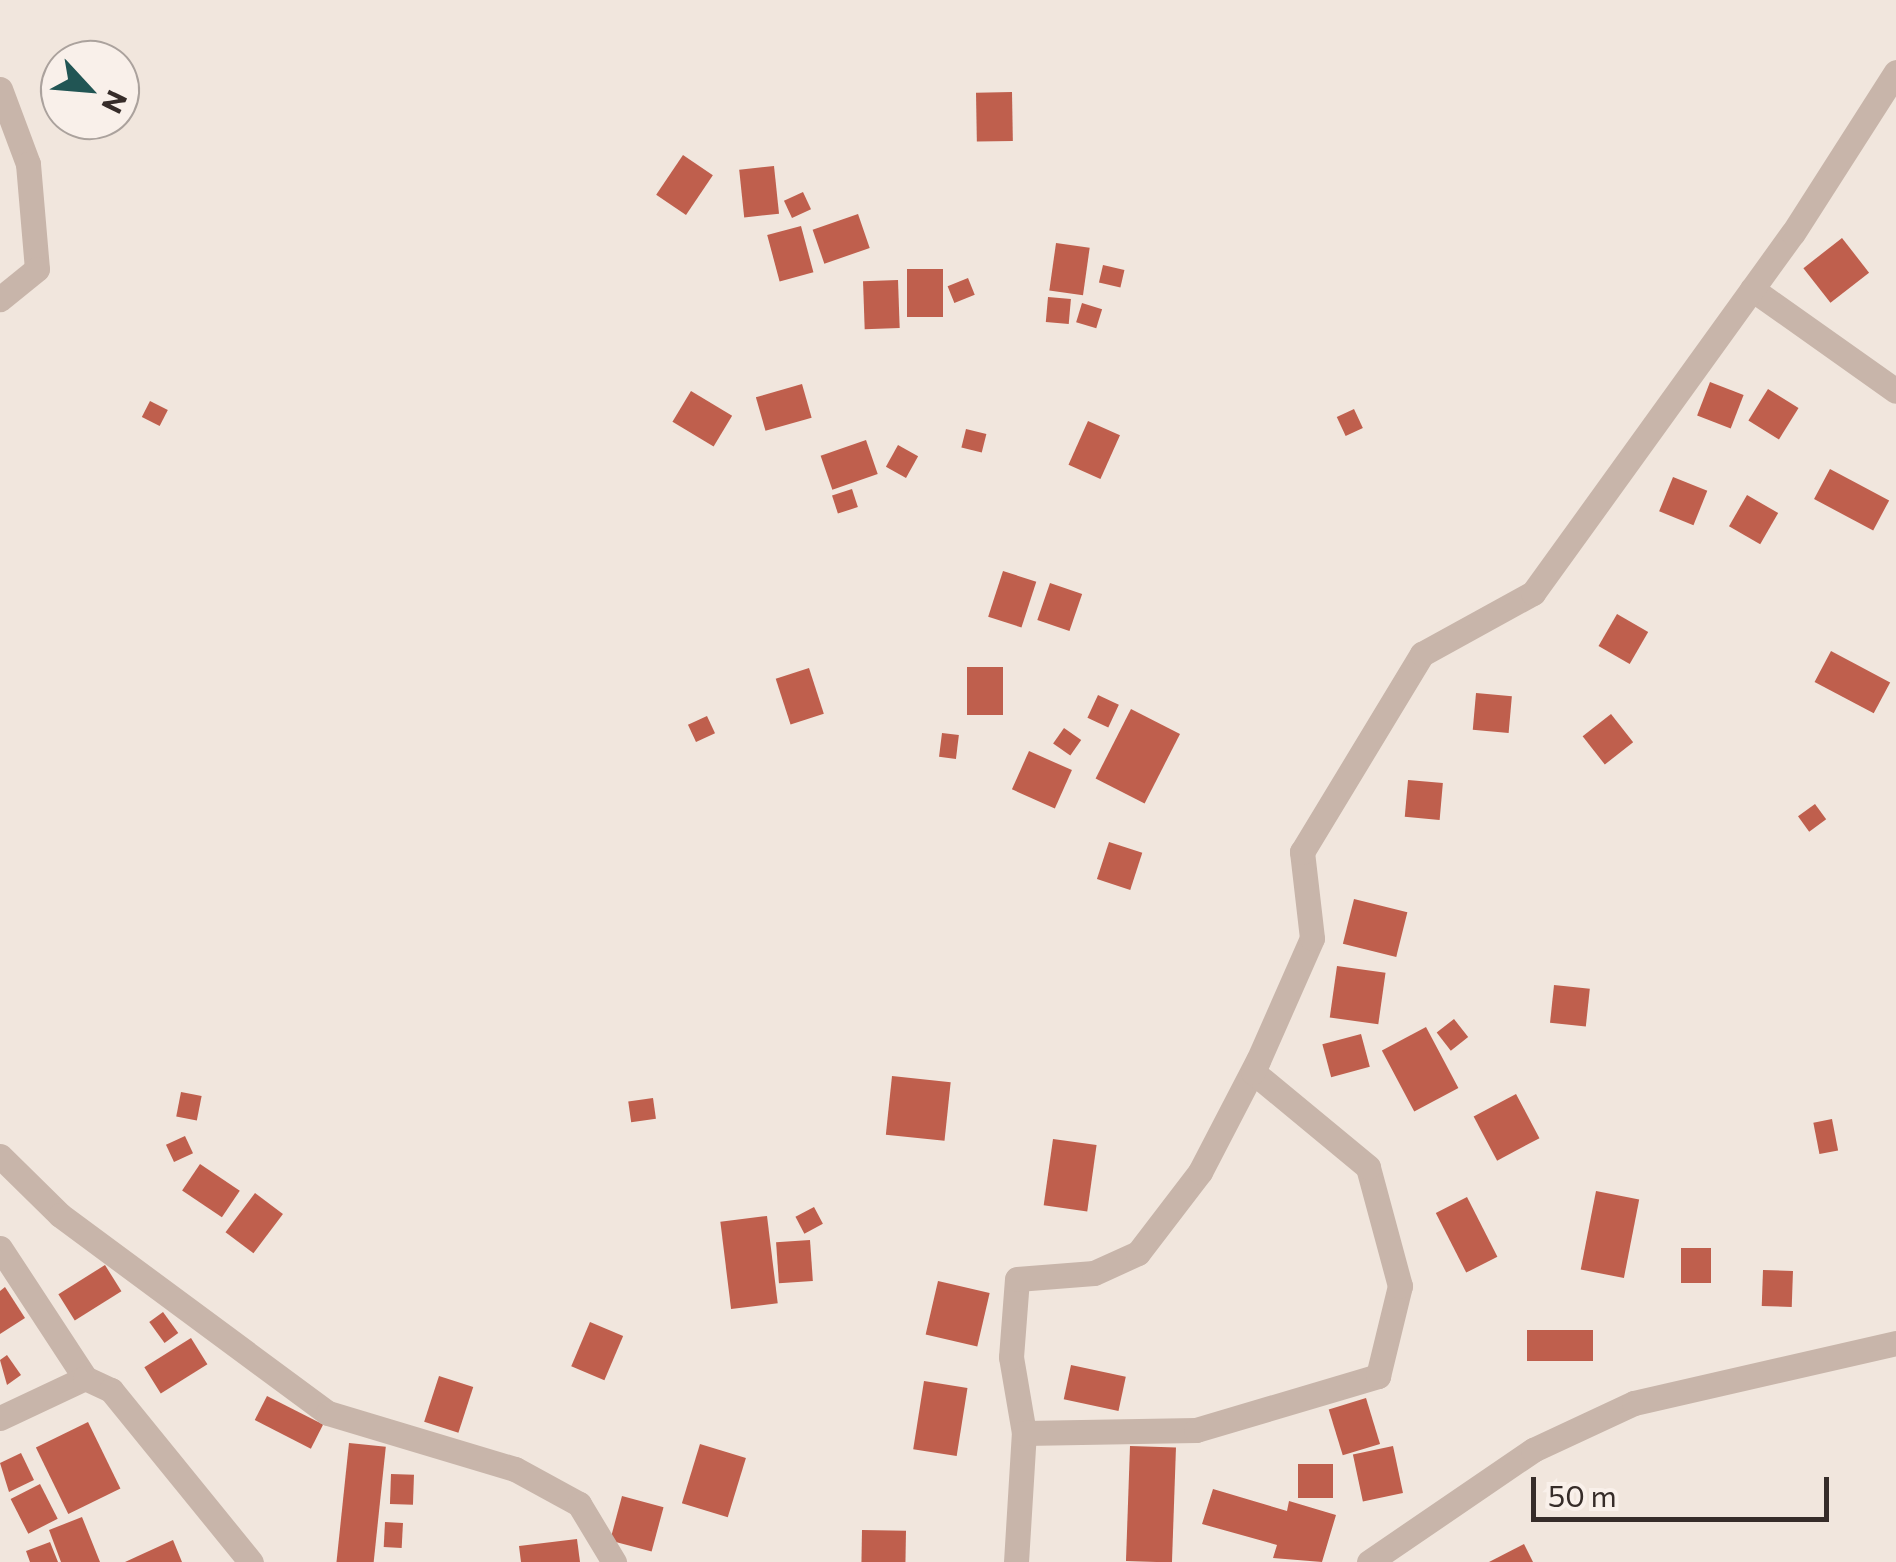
<!DOCTYPE html>
<style>
body{margin:0}
#map{position:relative;width:1896px;height:1562px;overflow:hidden;background:#f1e6dd;font-family:Commissioner,sans-serif}
div>[style]{position:absolute}
.building>*{inset:0;background:#bf5f4d;transform-origin:0 0}
.street>*{height:25px;margin:-12.5px;padding:0 12.5px;transform-origin:12.5px;border-radius:12.5px;background:#c8b5aa}
span{translate:-50% -50%;white-space:nowrap;text-align:center;line-height:1.15;-webkit-text-stroke:8px #f9f0ea;paint-order:stroke}
.north{position:absolute;left:40px;top:40px;width:100px;height:100px;box-sizing:border-box;background:#f9f0ea;border:2px solid #aba29d;border-radius:50%;rotate:116deg;font-size:28px;font-weight:700;line-height:40px;text-align:center;color:#362c29}
.north::after{content:'';display:block;margin:auto;width:35px;height:45px;background:#215554;clip-path:polygon(50% 0,100% 100%,50% 72%,0 100%)}
.scale{position:absolute;left:1531px;top:1477px;width:298px;height:45px;box-sizing:border-box;border:5px solid #362c29;border-top:0;padding-left:12px;font-size:30px;line-height:35px;white-space:nowrap;color:#362c29;-webkit-text-stroke:8px #f9f0ea;paint-order:stroke}
</style>
<div id="map">
<div class="building">
<i style="left:1012px;top:92px;width:49px;height:36px;rotate:89deg"></i>
<i style="left:683px;top:155px;width:36px;height:48px;rotate:34deg"></i>
<i style="left:774px;top:166px;width:48px;height:35px;rotate:84deg"></i>
<i style="left:803px;top:192px;width:19px;height:21px;rotate:65deg"></i>
<i style="left:858px;top:214px;width:36px;height:48px;rotate:71deg"></i>
<i style="left:801px;top:226px;width:48px;height:35px;rotate:75deg"></i>
<i style="left:1842px;top:238px;width:44px;height:49px;rotate:52deg"></i>
<i style="left:1056px;top:243px;width:34px;height:48px;rotate:8deg"></i>
<i style="left:1103px;top:265px;width:22px;height:18px;rotate:13deg"></i>
<i style="left:907px;top:269px;width:36px;height:48px"></i>
<i style="left:968px;top:278px;width:18px;height:22px;rotate:68deg"></i>
<i style="left:898px;top:280px;width:48px;height:35px;rotate:88deg"></i>
<i style="left:1048px;top:297px;width:23px;height:25px;rotate:5deg"></i>
<i style="left:1082px;top:303px;width:21px;height:20px;rotate:17deg"></i>
<i style="left:1710px;top:382px;width:36px;height:36px;rotate:21deg"></i>
<i style="left:802px;top:384px;width:35px;height:48px;rotate:74deg"></i>
<i style="left:1768px;top:389px;width:36px;height:37px;rotate:32deg"></i>
<i style="left:691px;top:391px;width:48px;height:36px;rotate:31deg"></i>
<i style="left:150px;top:401px;width:20px;height:18px;rotate:27deg"></i>
<i style="left:1354px;top:409px;width:21px;height:19px;rotate:65deg"></i>
<i style="left:1088px;top:421px;width:35px;height:48px;rotate:24deg"></i>
<i style="left:966px;top:429px;width:21px;height:19px;rotate:14deg"></i>
<i style="left:866px;top:440px;width:36px;height:48px;rotate:71deg"></i>
<i style="left:898px;top:445px;width:23px;height:25px;rotate:29deg"></i>
<i style="left:1830px;top:469px;width:67px;height:34px;rotate:28deg"></i>
<i style="left:1673px;top:477px;width:37px;height:37px;rotate:22deg"></i>
<i style="left:852px;top:489px;width:19px;height:21px;rotate:72deg"></i>
<i style="left:1747px;top:495px;width:36px;height:36px;rotate:30deg"></i>
<i style="left:1003px;top:571px;width:35px;height:48px;rotate:18deg"></i>
<i style="left:1050px;top:583px;width:34px;height:39px;rotate:19deg"></i>
<i style="left:1617px;top:614px;width:36px;height:37px;rotate:30deg"></i>
<i style="left:1831px;top:651px;width:67px;height:35px;rotate:28deg"></i>
<i style="left:1003px;top:667px;width:48px;height:36px;rotate:90deg"></i>
<i style="left:809px;top:668px;width:48px;height:35px;rotate:72deg"></i>
<i style="left:1476px;top:693px;width:36px;height:37px;rotate:5deg"></i>
<i style="left:1098px;top:695px;width:23px;height:25px;rotate:25deg"></i>
<i style="left:1131px;top:709px;width:55px;height:78px;rotate:27deg"></i>
<i style="left:1611px;top:714px;width:36px;height:36px;rotate:52deg"></i>
<i style="left:707px;top:716px;width:19px;height:21px;rotate:65deg"></i>
<i style="left:1064px;top:728px;width:21px;height:19px;rotate:35deg"></i>
<i style="left:942px;top:733px;width:17px;height:24px;rotate:7deg"></i>
<i style="left:1029px;top:751px;width:47px;height:42px;rotate:24deg"></i>
<i style="left:1408px;top:780px;width:35px;height:37px;rotate:5deg"></i>
<i style="left:1815px;top:804px;width:19px;height:21px;rotate:54deg"></i>
<i style="left:1109px;top:842px;width:35px;height:39px;rotate:18deg"></i>
<i style="left:1354px;top:899px;width:55px;height:46px;rotate:14deg"></i>
<i style="left:1337px;top:966px;width:49px;height:52px;rotate:8deg"></i>
<i style="left:1554px;top:985px;width:36px;height:38px;rotate:6deg"></i>
<i style="left:1454px;top:1019px;width:23px;height:22px;rotate:52deg"></i>
<i style="left:1426px;top:1027px;width:69px;height:50px;rotate:62deg"></i>
<i style="left:1361px;top:1034px;width:34px;height:40px;rotate:75deg"></i>
<i style="left:892px;top:1076px;width:59px;height:59px;rotate:6deg"></i>
<i style="left:181px;top:1092px;width:21px;height:25px;rotate:11deg"></i>
<i style="left:1516px;top:1094px;width:50px;height:48px;rotate:62deg"></i>
<i style="left:653px;top:1098px;width:21px;height:25px;rotate:82deg"></i>
<i style="left:1832px;top:1119px;width:32px;height:19px;rotate:79deg"></i>
<i style="left:185px;top:1136px;width:19px;height:21px;rotate:65deg"></i>
<i style="left:1053px;top:1139px;width:44px;height:67px;rotate:8deg"></i>
<i style="left:200px;top:1164px;width:48px;height:32px;rotate:34deg"></i>
<i style="left:1596px;top:1191px;width:44px;height:80px;rotate:11deg"></i>
<i style="left:255px;top:1193px;width:35px;height:49px;rotate:37deg"></i>
<i style="left:1467px;top:1197px;width:67px;height:35px;rotate:63deg"></i>
<i style="left:814px;top:1207px;width:19px;height:21px;rotate:62deg"></i>
<i style="left:767px;top:1216px;width:88px;height:47px;rotate:83deg"></i>
<i style="left:810px;top:1240px;width:41px;height:34px;rotate:86deg"></i>
<i style="left:1681px;top:1248px;width:30px;height:35px"></i>
<i style="left:105px;top:1265px;width:31px;height:55px;rotate:58deg"></i>
<i style="left:1763px;top:1270px;width:30px;height:36px;rotate:2deg"></i>
<i style="left:938px;top:1281px;width:53px;height:55px;rotate:13deg"></i>
<i style="clip-path:polygon(5px 1287px,25px 1318px,0 1334px,0 1291px)"></i>
<i style="left:163px;top:1312px;width:26px;height:17px;rotate:54deg"></i>
<i style="left:590px;top:1322px;width:36px;height:48px;rotate:23deg"></i>
<i style="left:1593px;top:1330px;width:31px;height:66px;rotate:90deg"></i>
<i style="left:191px;top:1338px;width:31px;height:55px;rotate:58deg"></i>
<i style="clip-path:polygon(7px 1355px,21px 1375px,7px 1385px,0 1360px)"></i>
<i style="left:1071px;top:1365px;width:56px;height:35px;rotate:12deg"></i>
<i style="left:439px;top:1376px;width:36px;height:48px;rotate:18deg"></i>
<i style="left:924px;top:1381px;width:44px;height:69px;rotate:9deg"></i>
<i style="left:267px;top:1396px;width:63px;height:27px;rotate:27deg"></i>
<i style="left:1366px;top:1398px;width:48px;height:39px;rotate:73deg"></i>
<i style="left:88px;top:1422px;width:74px;height:58px;rotate:64deg"></i>
<i style="left:349px;top:1443px;width:37px;height:120px;rotate:6deg"></i>
<i style="left:700px;top:1444px;width:48px;height:62px;rotate:17deg"></i>
<i style="left:1130px;top:1446px;width:46px;height:115px;rotate:2deg"></i>
<i style="left:1393px;top:1446px;width:48px;height:41px;rotate:78deg"></i>
<i style="clip-path:polygon(21px 1453px,34px 1480px,9px 1492px,0 1463px)"></i>
<i style="left:1298px;top:1464px;width:35px;height:34px"></i>
<i style="left:391px;top:1474px;width:23px;height:30px;rotate:2deg"></i>
<i style="left:40px;top:1484px;width:39px;height:33px;rotate:63deg"></i>
<i style="clip-path:polygon(1213px 1489px,1287px 1511px,1289px 1501px,1336px 1515px,1322px 1562px,1273px 1558px,1277px 1545px,1202px 1524px)"></i>
<i style="left:622px;top:1496px;width:43px;height:46px;rotate:15deg"></i>
<i style="clip-path:polygon(82px 1517px,100px 1562px,61px 1562px,49px 1530px)"></i>
<i style="left:385px;top:1522px;width:18px;height:25px;rotate:3deg"></i>
<i style="left:862px;top:1530px;width:44px;height:32px;rotate:1deg"></i>
<i style="clip-path:polygon(577px 1539px,580px 1562px,521px 1562px,519px 1546px)"></i>
<i style="clip-path:polygon(173px 1540px,182px 1562px,125px 1562px)"></i>
<i style="clip-path:polygon(50px 1542px,58px 1562px,30px 1562px,26px 1551px)"></i>
<i style="clip-path:polygon(1524px 1544px,1533px 1562px,1489px 1562px)"></i>
</div>
<div class="street">
<i style="left:0;top:89px;width:80px;rotate:69.5deg"></i>
<i style="left:28px;top:164px;width:105px;rotate:85.1deg"></i>
<i style="left:37px;top:269px;width:48px;rotate:141deg"></i>
<i style="left:1752px;top:289px;width:176px;rotate:35.3deg"></i>
<i style="left:0;top:1156px;width:84px;rotate:44.5deg"></i>
<i style="left:60px;top:1215px;width:333px;rotate:36.5deg"></i>
<i style="left:328px;top:1413px;width:195px;rotate:16.7deg"></i>
<i style="left:515px;top:1469px;width:73px;rotate:28.7deg"></i>
<i style="left:579px;top:1504px;width:68px;rotate:58.9deg"></i>
<i style="left:0;top:1248px;width:155px;rotate:56.8deg"></i>
<i style="left:0;top:1418px;width:94px;rotate:-25.2deg"></i>
<i style="left:85px;top:1378px;width:29px;rotate:25deg"></i>
<i style="left:111px;top:1390px;width:222px;rotate:50.9deg"></i>
<i style="left:1024px;top:1433px;width:77px;rotate:-99.7deg"></i>
<i style="left:1011px;top:1357px;width:78px;rotate:-85.6deg"></i>
<i style="left:1017px;top:1279px;width:77px;rotate:-4.5deg"></i>
<i style="left:1094px;top:1273px;width:48px;rotate:-24.4deg"></i>
<i style="left:1138px;top:1253px;width:102px;rotate:-52.6deg"></i>
<i style="left:1200px;top:1172px;width:126px;rotate:-62.6deg"></i>
<i style="left:1016px;top:1562px;width:129px;rotate:-86.5deg"></i>
<i style="left:1024px;top:1433px;width:172px;rotate:-1deg"></i>
<i style="left:1196px;top:1430px;width:190px;rotate:-16.5deg"></i>
<i style="left:1378px;top:1376px;width:93px;rotate:-76.3deg"></i>
<i style="left:1400px;top:1286px;width:123px;rotate:-105.1deg"></i>
<i style="left:1368px;top:1167px;width:149px;rotate:-140.4deg"></i>
<i style="left:1253px;top:1072px;width:146px;rotate:-66.2deg"></i>
<i style="left:1312px;top:938px;width:87px;rotate:-96.6deg"></i>
<i style="left:1302px;top:852px;width:232px;rotate:-58.8deg"></i>
<i style="left:1422px;top:654px;width:127px;rotate:-28.8deg"></i>
<i style="left:1533px;top:593px;width:444px;rotate:-54.2deg"></i>
<i style="left:1793px;top:233px;width:191px;rotate:-57.4deg"></i>
<i style="left:1369px;top:1562px;width:199px;rotate:-34.3deg"></i>
<i style="left:1533px;top:1450px;width:111px;rotate:-25deg"></i>
<i style="left:1634px;top:1403px;width:269px;rotate:-12.9deg"></i>
</div>
<div class="north">N</div>
<div class="scale">50 m</div>
</div>
